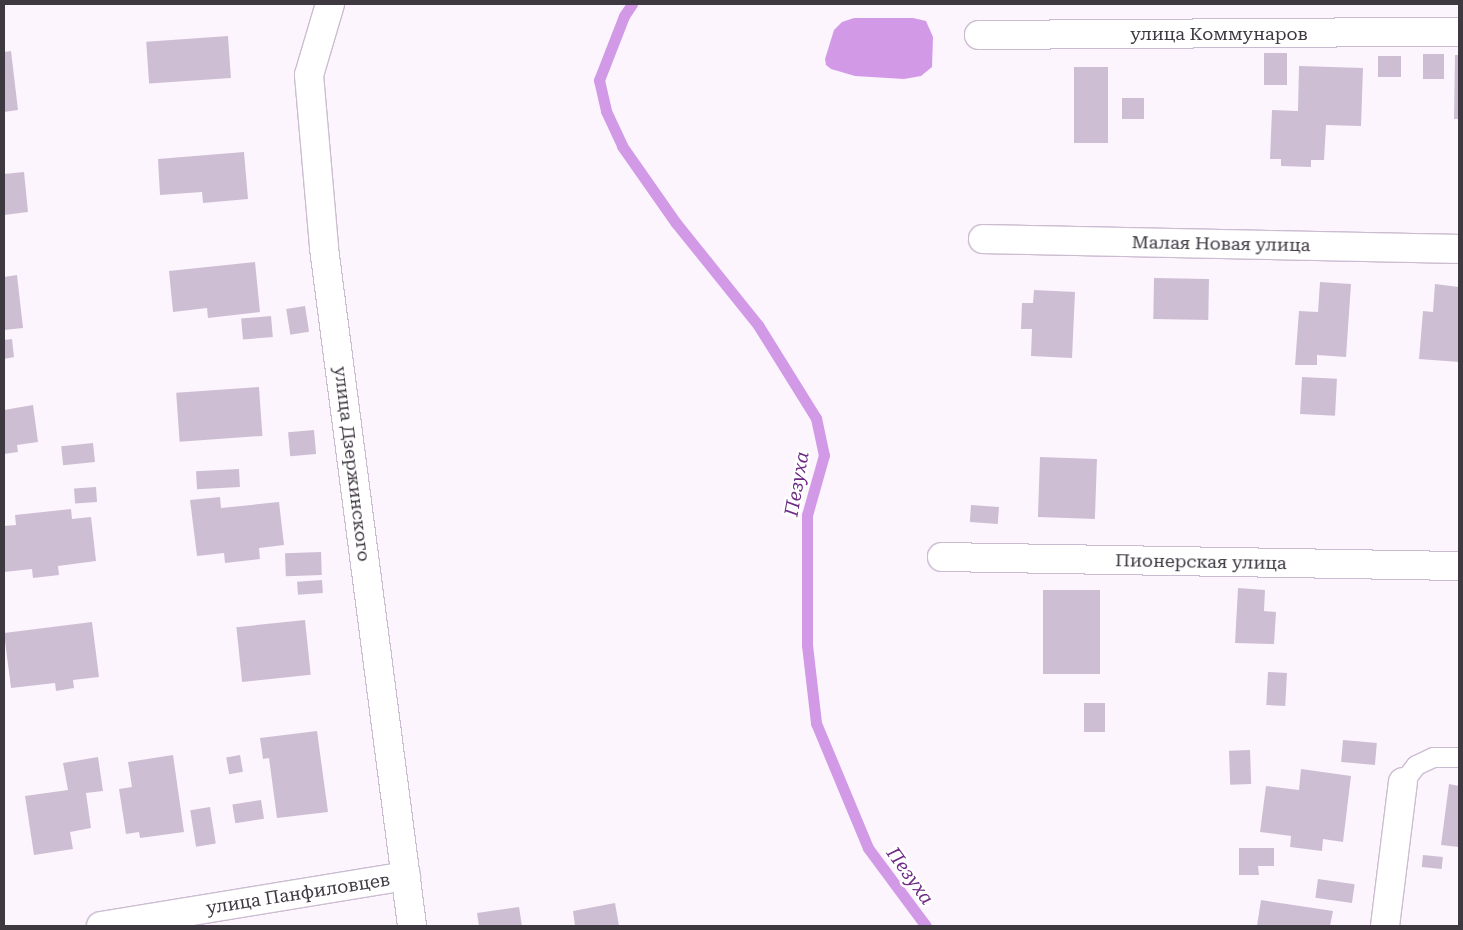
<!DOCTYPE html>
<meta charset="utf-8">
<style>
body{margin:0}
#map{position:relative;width:1463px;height:930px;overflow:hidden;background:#fcf5fe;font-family:"Roboto Serif",serif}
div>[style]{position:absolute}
.water>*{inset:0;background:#d29ae6}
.stream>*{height:11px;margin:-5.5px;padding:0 5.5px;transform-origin:5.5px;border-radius:5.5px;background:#d29ae6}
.building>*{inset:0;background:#cebed4;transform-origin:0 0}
.roads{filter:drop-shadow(1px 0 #ccbcd1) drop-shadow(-1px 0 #ccbcd1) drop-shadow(0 1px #ccbcd1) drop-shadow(0 -1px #ccbcd1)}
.service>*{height:19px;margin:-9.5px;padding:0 9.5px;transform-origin:9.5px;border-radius:9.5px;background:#fff}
.minor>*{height:28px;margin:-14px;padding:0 14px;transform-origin:14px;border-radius:14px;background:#fff}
span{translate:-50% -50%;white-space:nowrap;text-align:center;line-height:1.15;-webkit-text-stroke:5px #fff;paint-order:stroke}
.street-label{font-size:18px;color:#3e3841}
.water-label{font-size:19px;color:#6e2a84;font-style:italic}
.frame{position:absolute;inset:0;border:5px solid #3e3841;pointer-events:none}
</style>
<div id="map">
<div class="water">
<i style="clip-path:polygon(854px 18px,913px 18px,926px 21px,933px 37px,932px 67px,921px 76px,904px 79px,855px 76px,831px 69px,826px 65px,825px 59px,834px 30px,842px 22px)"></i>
</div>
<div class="stream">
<i style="left:632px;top:4px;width:14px;rotate:124deg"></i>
<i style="left:624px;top:16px;width:69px;rotate:111.3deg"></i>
<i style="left:599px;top:80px;width:32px;rotate:77deg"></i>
<i style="left:606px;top:111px;width:38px;rotate:65deg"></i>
<i style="left:622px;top:146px;width:94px;rotate:55deg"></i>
<i style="left:676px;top:223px;width:131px;rotate:51.2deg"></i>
<i style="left:758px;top:325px;width:110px;rotate:58.1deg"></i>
<i style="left:816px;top:418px;width:38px;rotate:78deg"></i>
<i style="left:824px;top:455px;width:62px;rotate:105.8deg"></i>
<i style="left:807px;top:515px;width:130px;rotate:90deg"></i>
<i style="left:807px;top:645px;width:79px;rotate:83.4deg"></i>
<i style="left:816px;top:723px;width:135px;rotate:67.4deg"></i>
<i style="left:868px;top:848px;width:97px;rotate:53.4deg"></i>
</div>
<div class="building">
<i style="left:228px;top:36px;width:42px;height:82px;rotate:86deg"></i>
<i style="clip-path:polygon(11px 51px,18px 110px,4px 112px,4px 52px)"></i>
<i style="left:1264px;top:53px;width:23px;height:32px"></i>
<i style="left:1423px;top:54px;width:21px;height:25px"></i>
<i style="clip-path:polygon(1455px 55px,1459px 55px,1459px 119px,1454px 119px)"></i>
<i style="left:1378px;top:56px;width:23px;height:21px"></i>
<i style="clip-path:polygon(1299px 66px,1363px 68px,1361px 126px,1326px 125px,1324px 160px,1311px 160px,1311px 167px,1281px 166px,1281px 159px,1270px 159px,1272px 110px,1298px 111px)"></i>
<i style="left:1074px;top:67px;width:34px;height:76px"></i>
<i style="left:1122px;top:98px;width:22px;height:21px"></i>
<i style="clip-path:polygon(244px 152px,248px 199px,203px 203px,202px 192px,160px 195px,158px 159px)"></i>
<i style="clip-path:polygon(24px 172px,28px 212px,4px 215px,4px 174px)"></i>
<i style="clip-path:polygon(255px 262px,260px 312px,208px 318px,207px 308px,173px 312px,169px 271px)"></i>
<i style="clip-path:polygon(17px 275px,23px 328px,4px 330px,4px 277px)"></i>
<i style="left:1154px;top:278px;width:55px;height:41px;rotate:1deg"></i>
<i style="clip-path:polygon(1320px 282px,1351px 284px,1346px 357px,1317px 355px,1317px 365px,1295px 365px,1299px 311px,1318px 312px)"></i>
<i style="clip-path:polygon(1435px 284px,1459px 287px,1459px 362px,1419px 359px,1423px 311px,1433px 312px)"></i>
<i style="clip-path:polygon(1034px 290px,1075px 292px,1072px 358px,1031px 356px,1032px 329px,1021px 329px,1022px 303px,1033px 303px)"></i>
<i style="left:305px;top:306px;width:26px;height:19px;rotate:81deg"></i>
<i style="left:271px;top:316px;width:21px;height:30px;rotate:85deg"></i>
<i style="clip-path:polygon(12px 339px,14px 357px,4px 359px,4px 340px)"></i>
<i style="left:1302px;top:377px;width:35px;height:37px;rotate:3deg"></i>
<i style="left:259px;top:387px;width:49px;height:83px;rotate:86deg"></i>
<i style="clip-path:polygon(33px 405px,38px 442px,17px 445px,18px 452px,4px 454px,4px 410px)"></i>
<i style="left:314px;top:430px;width:24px;height:26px;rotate:85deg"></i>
<i style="left:93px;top:443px;width:19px;height:32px;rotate:84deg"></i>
<i style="left:1040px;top:457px;width:57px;height:60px;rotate:2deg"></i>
<i style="left:239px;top:469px;width:18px;height:43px;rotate:87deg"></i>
<i style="left:96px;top:487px;width:15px;height:22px;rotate:86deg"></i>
<i style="clip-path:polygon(220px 497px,221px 508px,279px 502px,284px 545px,259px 548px,260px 559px,225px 563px,224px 553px,197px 556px,190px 500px)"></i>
<i style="left:971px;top:505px;width:28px;height:17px;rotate:4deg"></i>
<i style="clip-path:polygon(71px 509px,72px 519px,91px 517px,96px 561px,58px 566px,59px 575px,33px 578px,32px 569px,4px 572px,4px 526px,16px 525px,15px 515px)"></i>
<i style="left:321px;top:552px;width:23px;height:36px;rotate:88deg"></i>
<i style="left:322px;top:580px;width:13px;height:25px;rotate:86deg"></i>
<i style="clip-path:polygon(1238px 588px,1265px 590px,1264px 611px,1276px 612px,1274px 644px,1235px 643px)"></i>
<i style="left:1043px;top:590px;width:57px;height:84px"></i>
<i style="left:305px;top:620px;width:55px;height:69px;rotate:84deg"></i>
<i style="clip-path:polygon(92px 622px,99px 677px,73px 680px,74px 688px,56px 691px,55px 683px,11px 688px,4px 633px)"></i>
<i style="left:1268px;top:672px;width:19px;height:33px;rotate:3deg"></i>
<i style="left:1084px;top:703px;width:21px;height:29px"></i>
<i style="clip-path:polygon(317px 731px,328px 812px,277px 818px,269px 758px,263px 759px,260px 738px)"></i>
<i style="left:1343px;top:740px;width:34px;height:22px;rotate:5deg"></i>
<i style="left:1250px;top:750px;width:34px;height:21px;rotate:88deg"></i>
<i style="clip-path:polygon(173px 755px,184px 832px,140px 838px,139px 832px,126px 834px,119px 789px,132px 787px,128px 762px)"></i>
<i style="left:240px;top:755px;width:17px;height:14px;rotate:80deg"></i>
<i style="clip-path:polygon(98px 757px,103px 791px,86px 793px,91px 828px,70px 832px,73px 849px,34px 855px,25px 796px,68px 790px,63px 763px)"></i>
<i style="clip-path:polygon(1301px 769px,1351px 776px,1343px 842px,1323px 839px,1322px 851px,1290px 847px,1291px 836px,1260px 832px,1266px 786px,1299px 790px)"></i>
<i style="clip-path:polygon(1449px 784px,1459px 786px,1459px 847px,1441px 845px)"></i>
<i style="left:261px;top:800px;width:19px;height:29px;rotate:81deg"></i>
<i style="left:210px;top:807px;width:37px;height:20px;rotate:81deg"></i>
<i style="clip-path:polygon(1239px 848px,1274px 848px,1274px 866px,1258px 866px,1259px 875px,1239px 875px)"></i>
<i style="left:1423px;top:855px;width:20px;height:12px;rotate:6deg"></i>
<i style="left:1318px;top:879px;width:37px;height:19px;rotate:8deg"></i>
<i style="clip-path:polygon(1261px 900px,1333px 911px,1330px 926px,1257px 926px)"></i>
<i style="clip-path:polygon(615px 903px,619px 926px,575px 926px,573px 911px)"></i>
<i style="clip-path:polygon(519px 907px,522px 926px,479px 926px,477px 913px)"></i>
</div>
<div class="roads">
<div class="service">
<i style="left:1403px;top:782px;width:21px;rotate:-53deg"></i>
<i style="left:1416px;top:765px;width:19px;rotate:-25deg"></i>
<i style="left:1433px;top:757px;width:26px"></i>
</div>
<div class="minor">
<i style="left:330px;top:4px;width:74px;rotate:106.5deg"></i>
<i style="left:309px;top:75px;width:174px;rotate:85deg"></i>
<i style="left:324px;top:248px;width:684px;rotate:82.6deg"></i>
<i style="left:979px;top:35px;width:480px;rotate:-0.4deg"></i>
<i style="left:983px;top:239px;width:476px;rotate:1.2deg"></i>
<i style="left:942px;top:557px;width:517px;rotate:1deg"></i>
<i style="left:101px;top:926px;width:309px;rotate:-9.3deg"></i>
<i style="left:1385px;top:926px;width:145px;rotate:-82.9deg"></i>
</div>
</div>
<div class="street-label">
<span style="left:1219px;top:34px">улица Коммунаров</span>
<span style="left:1221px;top:244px;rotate:1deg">Малая Новая улица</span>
<span style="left:352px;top:464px;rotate:83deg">улица Дзержинского</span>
<span style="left:1201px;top:562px;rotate:1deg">Пионерская улица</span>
<span style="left:298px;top:894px;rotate:-9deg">улица Панфиловцев</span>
</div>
<div class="water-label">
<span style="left:797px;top:484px;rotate:-80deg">Пезуха</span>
<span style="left:910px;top:876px;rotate:54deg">Пезуха</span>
</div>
<div class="frame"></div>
</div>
